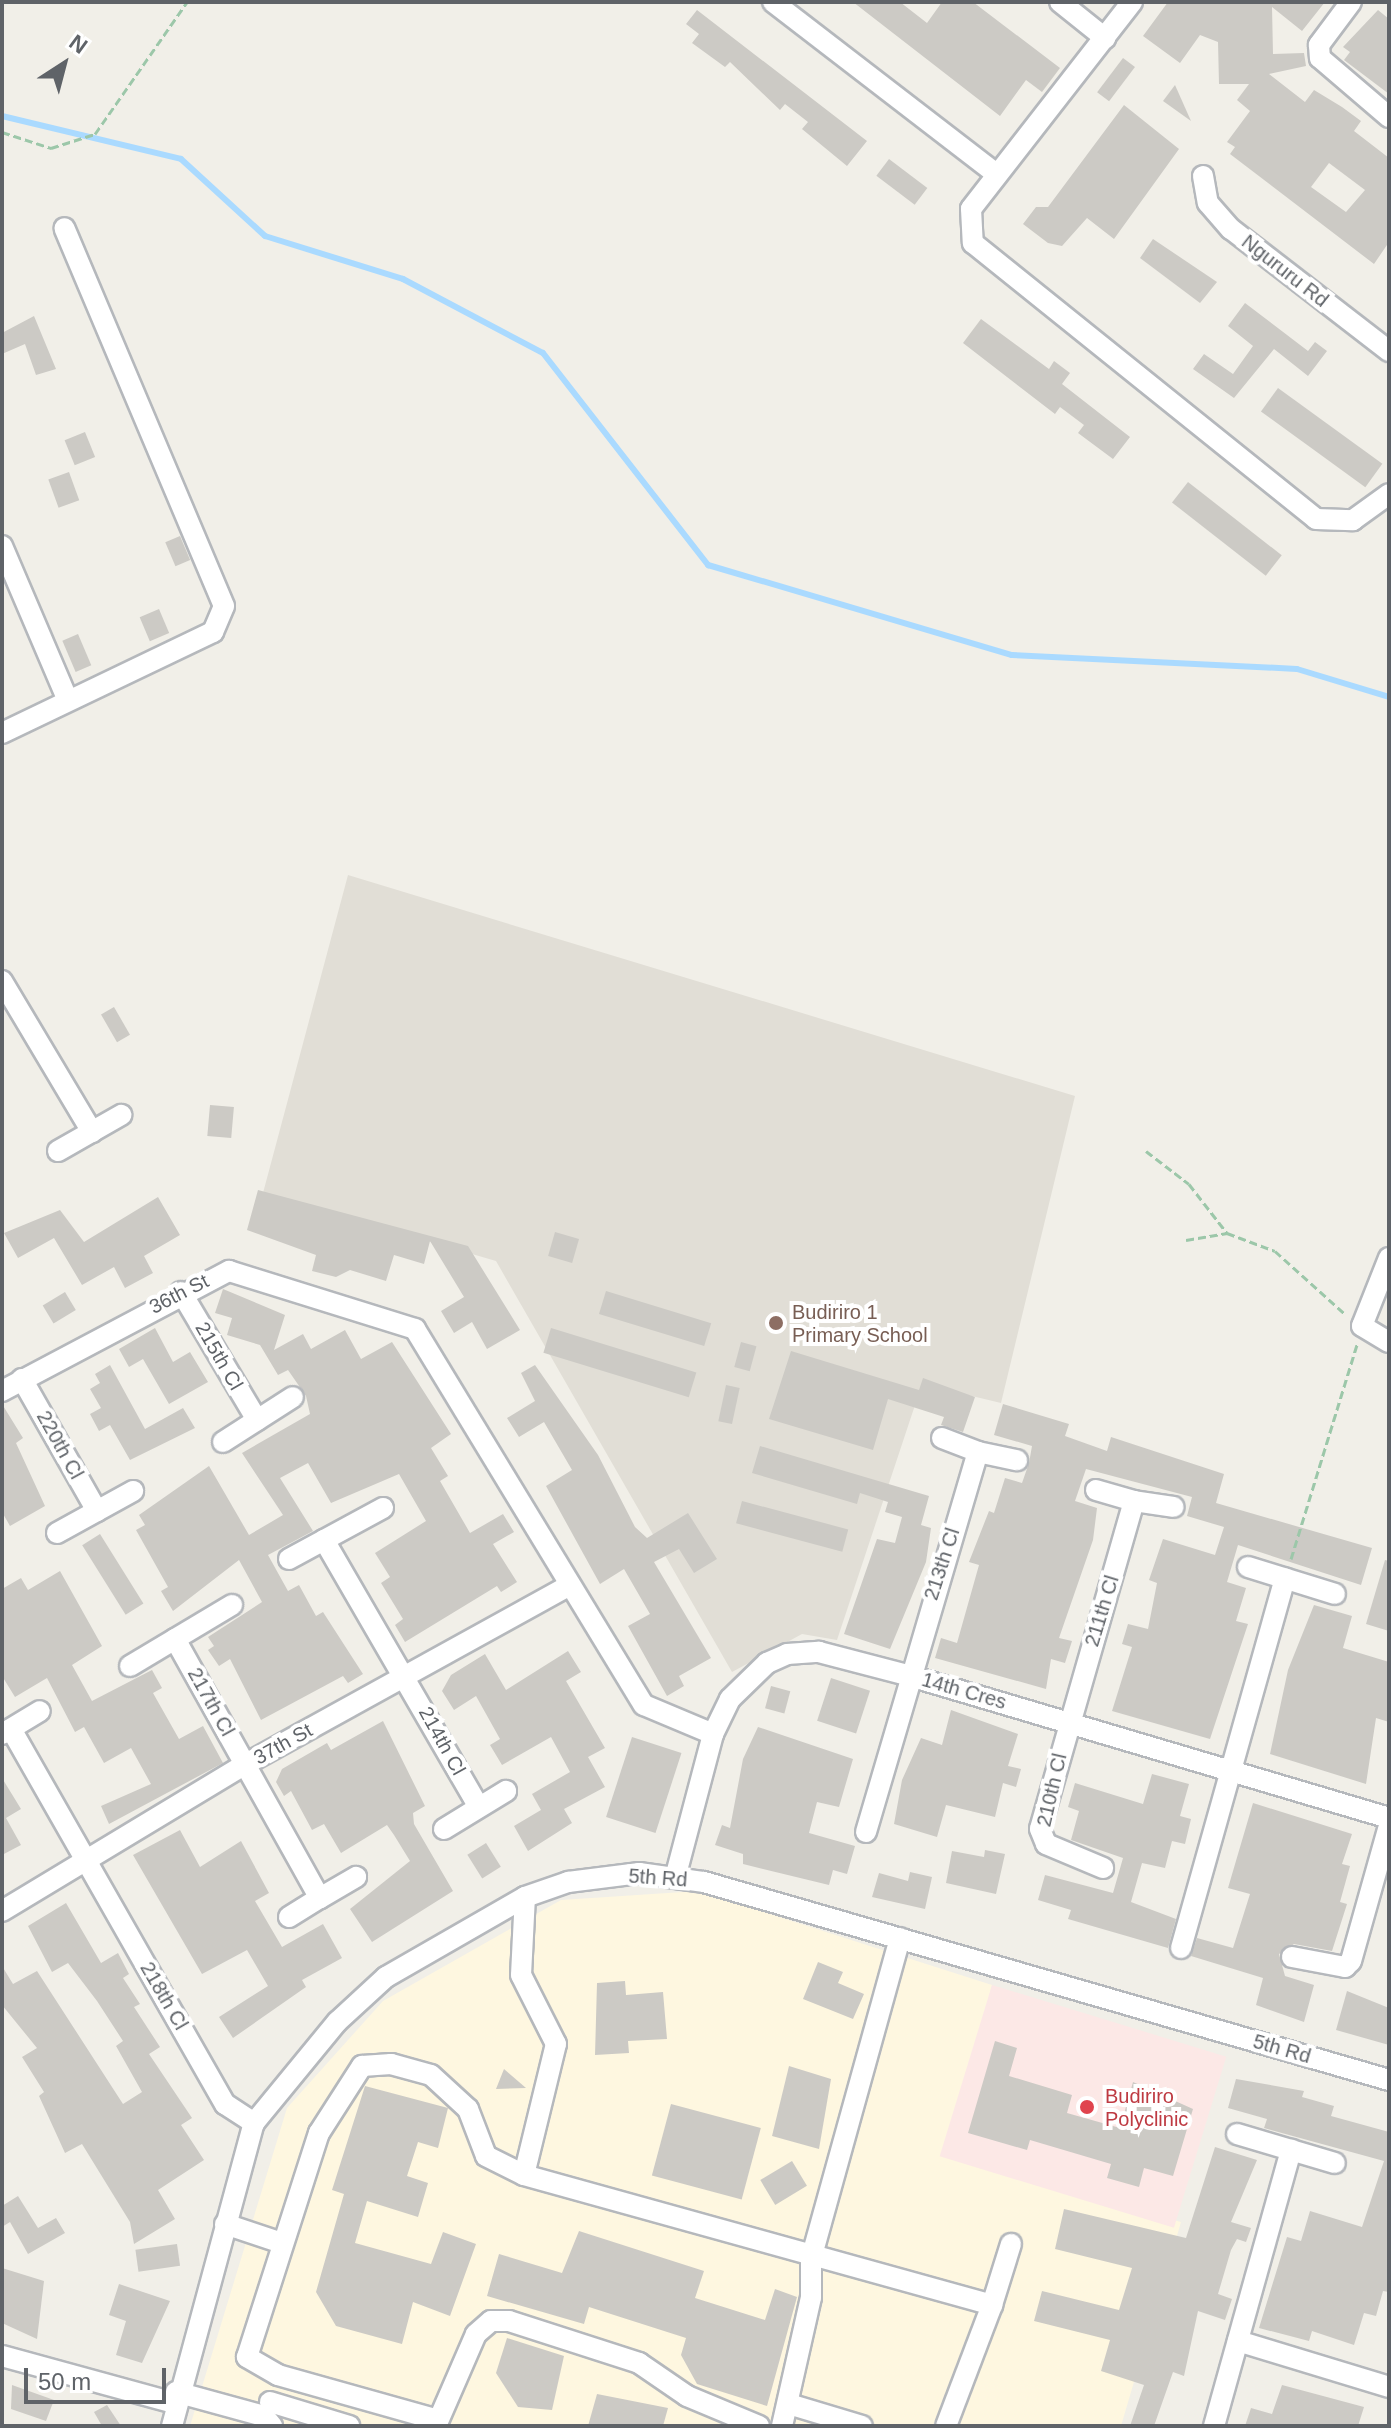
<!DOCTYPE html>
<style>
body{margin:0}
#map{position:relative;width:1391px;height:2428px;overflow:hidden;background:#f1efe8;font-family:Helvetica,sans-serif}
div>[style]{position:absolute}
.commercial>*{inset:0;background:#fef7e0}
.education>*{inset:0;background:#e1ded6}
.medical>*{inset:0;background:#fce8e6;transform-origin:0 0}
.stream>*{height:6px;margin:-3px;padding:0 3px;transform-origin:3px;border-radius:3px;background:#aadaff}
.building>*{inset:0;background:#cccac5;transform-origin:0 0}
.path>*{height:3px;margin-top:-1.5px;transform-origin:0;background:repeating-linear-gradient(90deg,#9cc7a9 0 8px,transparent 0 12px)}
.roads{filter:drop-shadow(2px 0 #b5b8bc) drop-shadow(-2px 0 #b5b8bc) drop-shadow(0 2px #b5b8bc) drop-shadow(0 -2px #b5b8bc)}
.minor>*{height:20px;margin:-10px;padding:0 10px;transform-origin:10px;border-radius:10px;background:#fff}
.dots>*{width:22px;height:22px;translate:-50% -50%;box-sizing:border-box;border:4px solid #fff;border-radius:50%}
span{translate:-50% -50%;white-space:nowrap;text-align:center;line-height:1.15;-webkit-text-stroke:8px #fff;paint-order:stroke}
.street-label{font-size:20px;color:#5f6368}
.education-label{font-size:20px;color:#785e54}
.left{translate:0 -50%;text-align:left}
.health-label{font-size:20px;color:#be3a42}
.frame{position:absolute;inset:0;border:4px solid #5f6368;pointer-events:none}
.north{position:absolute;left:24px;top:24px;width:80px;height:80px;-webkit-text-stroke:6px #fff;paint-order:stroke;rotate:36deg;font-size:22px;font-weight:700;line-height:32px;text-align:center;color:#5f6368}
.north::after{content:'';display:block;margin:auto;width:28px;height:36px;background:#5f6368;clip-path:polygon(50% 0,100% 100%,50% 72%,0 100%)}
.scale{position:absolute;left:24px;top:2368px;width:142px;height:36px;box-sizing:border-box;border:4px solid #5f6368;border-top:0;padding-left:10px;font-size:24px;line-height:28px;white-space:nowrap;color:#5f6368;-webkit-text-stroke:6px #fff;paint-order:stroke}
</style>
<div id="map">
<div class="commercial">
<i style="clip-path:polygon(698px 1891px,992px 1985px,949px 2158px,1181px 2222px,1121px 2426px,190px 2426px,287px 2108px,383px 2001px,561px 1900px)"></i>
</div>
<div class="education">
<i style="clip-path:polygon(348px 875px,1075px 1096px,1001px 1403px,922px 1384px,837px 1640px,802px 1634px,732px 1672px,496px 1261px,263px 1193px)"></i>
</div>
<div class="medical">
<i style="left:992px;top:1985px;width:245px;height:179px;rotate:17deg"></i>
</div>
<div class="stream">
<i style="left:2px;top:116px;width:184px;rotate:13.5deg"></i>
<i style="left:181px;top:159px;width:114px;rotate:42.5deg"></i>
<i style="left:265px;top:236px;width:145px;rotate:17.3deg"></i>
<i style="left:403px;top:279px;width:158px;rotate:27.9deg"></i>
<i style="left:543px;top:353px;width:269px;rotate:52.1deg"></i>
<i style="left:708px;top:565px;width:317px;rotate:16.5deg"></i>
<i style="left:1012px;top:655px;width:285px;rotate:2.8deg"></i>
<i style="left:1297px;top:669px;width:96px;rotate:16.9deg"></i>
</div>
<div class="building">
<i style="clip-path:polygon(853px 2px,900px 2px,927px 23px,942px 2px,973px 2px,1060px 68px,1042px 92px,1026px 80px,1000px 116px)"></i>
<i style="clip-path:polygon(evenodd,1168px 2px,1325px 2px,1302px 31px,1272px 7px,1273px 54px,1304px 53px,1306px 66px,1269px 74px,1305px 102px,1314px 90px,1342px 107px,1361px 121px,1354px 131px,1389px 158px,1389px 242px,1374px 264px,1230px 154px,1235px 147px,1227px 142px,1250px 111px,1237px 100px,1249px 84px,1219px 84px,1218px 42px,1200px 35px,1180px 63px,1143px 36px,1168px 2px,1329px 163px,1365px 190px,1346px 212px,1311px 187px,1329px 163px)"></i>
<i style="clip-path:polygon(697px 10px,867px 141px,847px 166px,802px 129px,808px 122px,785px 104px,780px 110px,730px 62px,725px 67px,692px 43px,699px 34px,686px 24px)"></i>
<i style="clip-path:polygon(1378px 10px,1389px 19px,1389px 94px,1344px 60px,1350px 52px,1343px 47px)"></i>
<i style="left:1123px;top:58px;width:15px;height:43px;rotate:37deg"></i>
<i style="clip-path:polygon(1175px 85px,1191px 121px,1163px 101px)"></i>
<i style="clip-path:polygon(1124px 105px,1179px 149px,1114px 239px,1087px 218px,1062px 246px,1048px 243px,1023px 224px,1036px 207px,1048px 207px)"></i>
<i style="left:889px;top:159px;width:48px;height:21px;rotate:37deg"></i>
<i style="clip-path:polygon(1153px 239px,1217px 282px,1200px 303px,1140px 258px)"></i>
<i style="clip-path:polygon(1245px 303px,1308px 351px,1315px 342px,1327px 351px,1308px 376px,1274px 349px,1234px 398px,1193px 369px,1204px 354px,1233px 374px,1253px 346px,1228px 326px)"></i>
<i style="clip-path:polygon(34px 316px,56px 369px,36px 375px,25px 344px,2px 354px,2px 333px)"></i>
<i style="clip-path:polygon(981px 319px,1049px 369px,1054px 361px,1070px 373px,1062px 384px,1130px 437px,1113px 459px,1078px 433px,1084px 425px,1060px 407px,1055px 414px,963px 343px)"></i>
<i style="left:1278px;top:388px;width:129px;height:29px;rotate:36deg"></i>
<i style="left:85px;top:432px;width:27px;height:22px;rotate:68deg"></i>
<i style="left:69px;top:472px;width:30px;height:22px;rotate:70deg"></i>
<i style="left:1188px;top:482px;width:119px;height:26px;rotate:38deg"></i>
<i style="left:180px;top:536px;width:26px;height:16px;rotate:67deg"></i>
<i style="left:159px;top:609px;width:26px;height:21px;rotate:67deg"></i>
<i style="left:78px;top:634px;width:34px;height:17px;rotate:67deg"></i>
<i style="left:114px;top:1007px;width:32px;height:15px;rotate:60deg"></i>
<i style="left:210px;top:1105px;width:24px;height:31px;rotate:5deg"></i>
<i style="clip-path:polygon(258px 1190px,468px 1246px,520px 1330px,487px 1349px,472px 1322px,454px 1333px,441px 1311px,464px 1297px,430px 1241px,424px 1264px,394px 1255px,386px 1281px,350px 1270px,336px 1277px,312px 1271px,316px 1255px,247px 1230px)"></i>
<i style="clip-path:polygon(158px 1197px,180px 1235px,144px 1256px,153px 1273px,125px 1288px,114px 1267px,82px 1285px,54px 1238px,18px 1258px,4px 1233px,60px 1210px,84px 1242px)"></i>
<i style="left:555px;top:1232px;width:25px;height:25px;rotate:16deg"></i>
<i style="clip-path:polygon(223px 1289px,285px 1315px,274px 1350px,303px 1334px,311px 1349px,345px 1330px,361px 1359px,392px 1342px,451px 1434px,431px 1448px,448px 1476px,440px 1481px,470px 1533px,503px 1514px,514px 1532px,493px 1544px,517px 1582px,501px 1592px,497px 1586px,405px 1642px,395px 1625px,403px 1619px,381px 1583px,390px 1577px,375px 1553px,426px 1521px,399px 1474px,331px 1503px,308px 1463px,280px 1478px,313px 1531px,268px 1555px,288px 1591px,299px 1585px,316px 1616px,323px 1612px,363px 1674px,348px 1683px,343px 1676px,261px 1720px,230px 1659px,219px 1666px,208px 1650px,214px 1646px,208px 1637px,262px 1602px,239px 1560px,173px 1611px,161px 1591px,168px 1587px,136px 1530px,145px 1525px,139px 1515px,209px 1466px,249px 1535px,283px 1515px,242px 1453px,310px 1414px,306px 1396px,288px 1370px,278px 1375px,260px 1345px,227px 1335px,232px 1318px,215px 1313px)"></i>
<i style="left:606px;top:1291px;width:110px;height:24px;rotate:17deg"></i>
<i style="left:65px;top:1292px;width:21px;height:26px;rotate:59deg"></i>
<i style="clip-path:polygon(155px 1328px,173px 1362px,190px 1352px,208px 1382px,169px 1404px,143px 1359px,129px 1367px,119px 1349px)"></i>
<i style="left:551px;top:1328px;width:152px;height:26px;rotate:17deg"></i>
<i style="left:741px;top:1342px;width:16px;height:26px;rotate:15deg"></i>
<i style="clip-path:polygon(791px 1351px,919px 1390px,923px 1378px,975px 1397px,963px 1432px,941px 1425px,944px 1417px,888px 1399px,873px 1450px,769px 1419px)"></i>
<i style="clip-path:polygon(110px 1365px,145px 1429px,183px 1408px,195px 1428px,130px 1460px,110px 1425px,99px 1431px,90px 1414px,101px 1408px,90px 1389px,100px 1383px,95px 1374px)"></i>
<i style="clip-path:polygon(535px 1365px,598px 1455px,635px 1527px,647px 1538px,688px 1513px,717px 1559px,694px 1573px,679px 1549px,654px 1562px,711px 1658px,679px 1676px,684px 1686px,667px 1696px,628px 1626px,650px 1614px,624px 1569px,600px 1584px,546px 1486px,572px 1470px,544px 1422px,519px 1437px,507px 1418px,535px 1401px,521px 1373px)"></i>
<i style="left:726px;top:1385px;width:14px;height:37px;rotate:12deg"></i>
<i style="clip-path:polygon(2px 1404px,23px 1438px,16px 1443px,45px 1506px,10px 1526px,2px 1512px)"></i>
<i style="clip-path:polygon(1003px 1404px,1069px 1424px,1065px 1436px,1107px 1451px,1111px 1437px,1224px 1474px,1216px 1503px,1372px 1548px,1361px 1585px,1238px 1545px,1227px 1582px,1246px 1588px,1236px 1621px,1248px 1624px,1210px 1739px,1112px 1711px,1132px 1647px,1122px 1644px,1128px 1624px,1148px 1629px,1157px 1583px,1149px 1580px,1163px 1539px,1215px 1555px,1224px 1527px,1187px 1516px,1192px 1497px,1086px 1469px,1075px 1501px,1097px 1508px,1093px 1540px,1059px 1638px,1072px 1641px,1065px 1663px,1051px 1659px,1046px 1689px,935px 1658px,941px 1638px,957px 1643px,979px 1565px,969px 1562px,989px 1511px,994px 1513px,1005px 1478px,1022px 1483px,1029px 1463px,1032px 1446px,994px 1435px)"></i>
<i style="clip-path:polygon(760px 1446px,929px 1496px,921px 1525px,931px 1528px,926px 1562px,890px 1649px,844px 1634px,877px 1539px,895px 1543px,902px 1517px,885px 1512px,888px 1502px,860px 1493px,857px 1504px,752px 1473px)"></i>
<i style="left:742px;top:1501px;width:110px;height:23px;rotate:15deg"></i>
<i style="left:100px;top:1534px;width:82px;height:21px;rotate:58deg"></i>
<i style="clip-path:polygon(1385px 1560px,1389px 1561px,1389px 1631px,1366px 1624px)"></i>
<i style="clip-path:polygon(60px 1571px,102px 1646px,72px 1665px,92px 1701px,152px 1670px,162px 1688px,153px 1693px,179px 1739px,203px 1726px,223px 1763px,109px 1824px,101px 1806px,151px 1784px,131px 1748px,104px 1763px,84px 1727px,75px 1732px,47px 1678px,15px 1697px,2px 1676px,2px 1589px,21px 1578px,28px 1590px)"></i>
<i style="clip-path:polygon(1314px 1605px,1352px 1616px,1343px 1648px,1389px 1662px,1389px 1722px,1376px 1718px,1366px 1784px,1270px 1754px,1288px 1670px)"></i>
<i style="clip-path:polygon(568px 1651px,581px 1672px,566px 1681px,605px 1748px,588px 1757px,605px 1787px,564px 1809px,572px 1823px,528px 1851px,514px 1826px,541px 1810px,532px 1794px,570px 1772px,551px 1737px,502px 1765px,490px 1745px,500px 1739px,476px 1696px,454px 1710px,442px 1691px,451px 1675px,485px 1654px,506px 1690px)"></i>
<i style="left:831px;top:1678px;width:41px;height:45px;rotate:18deg"></i>
<i style="left:771px;top:1686px;width:20px;height:23px;rotate:15deg"></i>
<i style="clip-path:polygon(951px 1710px,1018px 1734px,1008px 1766px,1021px 1769px,1016px 1787px,1003px 1783px,995px 1817px,946px 1805px,937px 1837px,894px 1824px,902px 1780px,921px 1738px,942px 1745px)"></i>
<i style="clip-path:polygon(383px 1721px,425px 1806px,413px 1813px,414px 1824px,453px 1891px,372px 1942px,350px 1909px,410px 1861px,394px 1835px,387px 1825px,341px 1853px,324px 1824px,312px 1830px,291px 1791px,284px 1796px,276px 1782px,282px 1769px,327px 1743px,331px 1750px)"></i>
<i style="clip-path:polygon(758px 1727px,853px 1759px,839px 1807px,817px 1802px,809px 1833px,855px 1846px,847px 1874px,833px 1870px,829px 1885px,743px 1864px,743px 1854px,715px 1845px,722px 1825px,730px 1828px,743px 1759px)"></i>
<i style="left:632px;top:1737px;width:52px;height:84px;rotate:18deg"></i>
<i style="clip-path:polygon(1152px 1774px,1189px 1784px,1180px 1816px,1191px 1819px,1185px 1844px,1172px 1841px,1165px 1868px,1142px 1863px,1131px 1902px,1176px 1919px,1168px 1948px,1068px 1919px,1071px 1910px,1038px 1900px,1045px 1875px,1113px 1893px,1123px 1858px,1071px 1840px,1079px 1811px,1068px 1807px,1075px 1783px,1143px 1804px)"></i>
<i style="clip-path:polygon(2px 1778px,21px 1809px,6px 1818px,21px 1845px,2px 1855px)"></i>
<i style="clip-path:polygon(1253px 1803px,1352px 1834px,1342px 1864px,1350px 1866px,1340px 1902px,1347px 1904px,1332px 1951px,1294px 1944px,1279px 1954px,1285px 1976px,1314px 1985px,1304px 2022px,1256px 2005px,1263px 1978px,1191px 1956px,1197px 1938px,1233px 1948px,1250px 1894px,1228px 1888px)"></i>
<i style="clip-path:polygon(180px 1830px,200px 1867px,241px 1841px,269px 1893px,255px 1901px,282px 1947px,323px 1924px,342px 1958px,302px 1980px,306px 1987px,233px 2038px,219px 2017px,268px 1986px,247px 1950px,202px 1974px,133px 1855px)"></i>
<i style="left:486px;top:1843px;width:28px;height:22px;rotate:58deg"></i>
<i style="clip-path:polygon(985px 1850px,1005px 1854px,996px 1894px,946px 1883px,952px 1851px,984px 1857px)"></i>
<i style="clip-path:polygon(910px 1872px,932px 1877px,925px 1909px,872px 1897px,879px 1873px,908px 1881px)"></i>
<i style="clip-path:polygon(66px 1903px,101px 1963px,118px 1953px,129px 1974px,123px 1978px,140px 2004px,134px 2007px,160px 2047px,149px 2054px,192px 2118px,181px 2125px,204px 2160px,158px 2190px,175px 2219px,134px 2244px,130px 2222px,82px 2144px,65px 2153px,39px 2096px,44px 2092px,22px 2057px,37px 2048px,2px 2005px,2px 1966px,13px 1984px,37px 1971px,123px 2104px,142px 2092px,116px 2046px,123px 2041px,97px 2001px,68px 1963px,52px 1972px,28px 1926px)"></i>
<i style="clip-path:polygon(818px 1962px,843px 1972px,838px 1983px,864px 1994px,853px 2019px,803px 1999px)"></i>
<i style="clip-path:polygon(625px 1981px,626px 1995px,663px 1992px,667px 2039px,628px 2041px,629px 2053px,595px 2055px,597px 1983px)"></i>
<i style="clip-path:polygon(1347px 1991px,1389px 2008px,1389px 2045px,1336px 2030px)"></i>
<i style="clip-path:polygon(995px 2041px,1017px 2048px,1009px 2076px,1072px 2095px,1067px 2113px,1120px 2128px,1133px 2082px,1193px 2109px,1173px 2176px,1144px 2168px,1139px 2187px,1107px 2178px,1111px 2164px,1030px 2140px,1027px 2150px,968px 2133px)"></i>
<i style="clip-path:polygon(789px 2066px,831px 2079px,819px 2149px,772px 2136px)"></i>
<i style="clip-path:polygon(504px 2069px,526px 2088px,496px 2089px)"></i>
<i style="clip-path:polygon(1236px 2079px,1304px 2091px,1302px 2097px,1334px 2106px,1331px 2116px,1389px 2132px,1389px 2292px,1383px 2291px,1376px 2316px,1364px 2313px,1354px 2345px,1312px 2331px,1309px 2341px,1259px 2328px,1287px 2237px,1301px 2241px,1310px 2211px,1362px 2227px,1384px 2161px,1264px 2128px,1267px 2119px,1228px 2108px)"></i>
<i style="clip-path:polygon(365px 2086px,448px 2108px,438px 2148px,418px 2142px,407px 2176px,428px 2183px,418px 2217px,367px 2201px,355px 2243px,431px 2264px,443px 2232px,476px 2244px,450px 2316px,413px 2302px,402px 2344px,336px 2326px,316px 2292px,344px 2194px,332px 2190px)"></i>
<i style="left:671px;top:2104px;width:93px;height:74px;rotate:15deg"></i>
<i style="clip-path:polygon(1215px 2147px,1257px 2160px,1231px 2222px,1251px 2228px,1246px 2242px,1237px 2239px,1231px 2250px,1218px 2294px,1232px 2299px,1225px 2320px,1198px 2311px,1184px 2376px,1173px 2372px,1154px 2426px,1130px 2426px,1144px 2385px,1101px 2371px,1110px 2340px,1034px 2321px,1042px 2291px,1119px 2310px,1132px 2268px,1055px 2249px,1064px 2209px,1186px 2238px)"></i>
<i style="left:792px;top:2161px;width:29px;height:37px;rotate:59deg"></i>
<i style="clip-path:polygon(18px 2196px,38px 2228px,56px 2218px,65px 2233px,28px 2254px,10px 2222px,2px 2227px,2px 2206px)"></i>
<i style="clip-path:polygon(579px 2231px,704px 2271px,695px 2298px,765px 2320px,775px 2289px,797px 2297px,767px 2406px,697px 2384px,681px 2355px,686px 2338px,589px 2307px,584px 2324px,487px 2296px,499px 2254px,562px 2273px)"></i>
<i style="left:177px;top:2244px;width:22px;height:42px;rotate:82deg"></i>
<i style="clip-path:polygon(2px 2268px,44px 2281px,37px 2339px,2px 2323px)"></i>
<i style="clip-path:polygon(119px 2284px,170px 2301px,142px 2363px,116px 2355px,126px 2321px,109px 2315px)"></i>
<i style="clip-path:polygon(507px 2338px,564px 2356px,552px 2410px,518px 2407px,496px 2373px)"></i>
<i style="clip-path:polygon(12px 2385px,54px 2400px,46px 2421px,11px 2409px)"></i>
<i style="clip-path:polygon(1282px 2385px,1364px 2407px,1358px 2426px,1245px 2426px,1251px 2408px,1272px 2414px)"></i>
<i style="clip-path:polygon(597px 2394px,668px 2408px,663px 2426px,588px 2426px)"></i>
<i style="clip-path:polygon(107px 2405px,121px 2426px,102px 2426px,94px 2412px)"></i>
</div>
<div class="path">
<i style="left:2px;top:132px;width:52px;rotate:18.1deg"></i>
<i style="left:51px;top:148px;width:46px;rotate:-17.7deg"></i>
<i style="left:95px;top:134px;width:161px;rotate:-55.1deg"></i>
<i style="left:1146px;top:1151px;width:54px;rotate:37.5deg"></i>
<i style="left:1189px;top:1184px;width:62px;rotate:52.2deg"></i>
<i style="left:1186px;top:1240px;width:42px;rotate:-9.7deg"></i>
<i style="left:1227px;top:1233px;width:51px;rotate:20.6deg"></i>
<i style="left:1275px;top:1251px;width:94px;rotate:42deg"></i>
<i style="left:1291px;top:1559px;width:225px;rotate:-72.9deg"></i>
</div>
<div class="roads">
<div class="minor">
<i style="left:773px;top:2px;width:280px;rotate:37.6deg"></i>
<i style="left:1060px;top:2px;width:58px;rotate:38.7deg"></i>
<i style="left:1132px;top:2px;width:262px;rotate:127.9deg"></i>
<i style="left:971px;top:209px;width:34px;rotate:87deg"></i>
<i style="left:973px;top:243px;width:440px;rotate:38.8deg"></i>
<i style="left:1316px;top:519px;width:37px;rotate:2deg"></i>
<i style="left:1353px;top:520px;width:44px;rotate:-35.8deg"></i>
<i style="left:1351px;top:2px;width:54px;rotate:126.7deg"></i>
<i style="left:1319px;top:45px;width:13px;rotate:86deg"></i>
<i style="left:1320px;top:58px;width:91px;rotate:40.5deg"></i>
<i style="left:1203px;top:176px;width:27px;rotate:80deg"></i>
<i style="left:1208px;top:203px;width:35px;rotate:49deg"></i>
<i style="left:1231px;top:229px;width:200px;rotate:37.7deg"></i>
<i style="left:2px;top:546px;width:168px;rotate:66.9deg"></i>
<i style="left:2px;top:733px;width:234px;rotate:-25.6deg"></i>
<i style="left:213px;top:632px;width:28px;rotate:-67deg"></i>
<i style="left:224px;top:606px;width:410px;rotate:-112.9deg"></i>
<i style="left:2px;top:981px;width:176px;rotate:59.2deg"></i>
<i style="left:58px;top:1151px;width:73px;rotate:-29.7deg"></i>
<i style="left:1389px;top:1258px;width:73px;rotate:111.7deg"></i>
<i style="left:1362px;top:1326px;width:31px;rotate:31deg"></i>
<i style="left:181px;top:1292px;width:149px;rotate:59.3deg"></i>
<i style="left:22px;top:1379px;width:152px;rotate:60.4deg"></i>
<i style="left:2px;top:1391px;width:257px;rotate:-27.9deg"></i>
<i style="left:229px;top:1271px;width:195px;rotate:17.3deg"></i>
<i style="left:415px;top:1329px;width:440px;rotate:58.7deg"></i>
<i style="left:644px;top:1705px;width:75px;rotate:22.8deg"></i>
<i style="left:942px;top:1438px;width:39px;rotate:21deg"></i>
<i style="left:223px;top:1442px;width:83px;rotate:-32.7deg"></i>
<i style="left:1096px;top:1490px;width:40px;rotate:16deg"></i>
<i style="left:1134px;top:1501px;width:341px;rotate:106deg"></i>
<i style="left:1040px;top:1829px;width:16px;rotate:68deg"></i>
<i style="left:1046px;top:1844px;width:62px;rotate:22.8deg"></i>
<i style="left:1134px;top:1501px;width:40px;rotate:8.5deg"></i>
<i style="left:57px;top:1533px;width:87px;rotate:-28.9deg"></i>
<i style="left:324px;top:1540px;width:307px;rotate:59.9deg"></i>
<i style="left:289px;top:1559px;width:107px;rotate:-28.5deg"></i>
<i style="left:1248px;top:1567px;width:91px;rotate:17.2deg"></i>
<i style="left:175px;top:1639px;width:297px;rotate:60.8deg"></i>
<i style="left:320px;top:1898px;width:42px;rotate:-30.3deg"></i>
<i style="left:130px;top:1666px;width:119px;rotate:-30.9deg"></i>
<i style="left:11px;top:1729px;width:432px;rotate:60.3deg"></i>
<i style="left:225px;top:2104px;width:35px;rotate:33deg"></i>
<i style="left:2px;top:1734px;width:44px;rotate:-31.2deg"></i>
<i style="left:444px;top:1829px;width:73px;rotate:-31.5deg"></i>
<i style="left:866px;top:1832px;width:396px;rotate:-73.6deg"></i>
<i style="left:978px;top:1452px;width:40px;rotate:12deg"></i>
<i style="left:675px;top:1878px;width:149px;rotate:-75.2deg"></i>
<i style="left:713px;top:1734px;width:39px;rotate:-64deg"></i>
<i style="left:730px;top:1699px;width:52px;rotate:-44.2deg"></i>
<i style="left:767px;top:1663px;width:22px;rotate:-24deg"></i>
<i style="left:787px;top:1654px;width:32px;rotate:-4deg"></i>
<i style="left:819px;top:1652px;width:91px;rotate:14.6deg"></i>
<i style="left:907px;top:1675px;width:503px;rotate:16.52deg"></i>
<i style="left:2px;top:1911px;width:285px;rotate:-31.1deg"></i>
<i style="left:246px;top:1764px;width:370px;rotate:-28.9deg"></i>
<i style="left:289px;top:1917px;width:36px;rotate:-32deg"></i>
<i style="left:1181px;top:1948px;width:384px;rotate:-74.3deg"></i>
<i style="left:1292px;top:1957px;width:54px;rotate:10.7deg"></i>
<i style="left:1345px;top:1967px;width:8px;rotate:-45deg"></i>
<i style="left:1351px;top:1961px;width:140px;rotate:-74.3deg"></i>
<i style="left:1237px;top:2134px;width:102px;rotate:16.5deg"></i>
<i style="left:524px;top:2175px;width:135px;rotate:-76.3deg"></i>
<i style="left:556px;top:2044px;width:77px;rotate:-116.9deg"></i>
<i style="left:521px;top:1975px;width:78px;rotate:-87.1deg"></i>
<i style="left:225px;top:2224px;width:60px;rotate:18.4deg"></i>
<i style="left:992px;top:2305px;width:64px;rotate:-72.7deg"></i>
<i style="left:1238px;top:2341px;width:158px;rotate:16.9deg"></i>
<i style="left:2px;top:2356px;width:178px;rotate:15.3deg"></i>
<i style="left:176px;top:2392px;width:91px;rotate:15.3deg"></i>
<i style="left:264px;top:2416px;width:13px;rotate:51deg"></i>
<i style="left:270px;top:2402px;width:83px;rotate:16.9deg"></i>
<i style="left:792px;top:2405px;width:73px;rotate:16.7deg"></i>
<i style="left:438px;top:2420px;width:166px;rotate:-164.3deg"></i>
<i style="left:278px;top:2375px;width:36px;rotate:-150deg"></i>
<i style="left:247px;top:2357px;width:235px;rotate:-72.2deg"></i>
<i style="left:319px;top:2133px;width:80px;rotate:-57.3deg"></i>
<i style="left:362px;top:2066px;width:29px;rotate:-4deg"></i>
<i style="left:391px;top:2064px;width:41px;rotate:15.4deg"></i>
<i style="left:431px;top:2075px;width:50px;rotate:42.6deg"></i>
<i style="left:468px;top:2109px;width:50px;rotate:69deg"></i>
<i style="left:486px;top:2156px;width:42px;rotate:26.6deg"></i>
<i style="left:524px;top:2175px;width:486px;rotate:15.5deg"></i>
<i style="left:992px;top:2305px;width:129px;rotate:110.8deg"></i>
<i style="left:172px;top:2426px;width:314px;rotate:-74.9deg"></i>
<i style="left:254px;top:2123px;width:131px;rotate:-50.6deg"></i>
<i style="left:337px;top:2022px;width:67px;rotate:-42.6deg"></i>
<i style="left:386px;top:1977px;width:160px;rotate:-29.9deg"></i>
<i style="left:525px;top:1897px;width:46px;rotate:-19.2deg"></i>
<i style="left:568px;top:1882px;width:72px;rotate:-7.2deg"></i>
<i style="left:639px;top:1873px;width:66px;rotate:7.9deg"></i>
<i style="left:704px;top:1882px;width:713px;rotate:16.12deg"></i>
<i style="left:436px;top:2426px;width:100px;rotate:-66.5deg"></i>
<i style="left:476px;top:2334px;width:20px;rotate:-41deg"></i>
<i style="left:491px;top:2321px;width:18px"></i>
<i style="left:509px;top:2321px;width:137px;rotate:17.9deg"></i>
<i style="left:639px;top:2363px;width:58px;rotate:34.5deg"></i>
<i style="left:687px;top:2396px;width:78px;rotate:22.6deg"></i>
<i style="left:782px;top:2426px;width:132px;rotate:-77.3deg"></i>
<i style="left:811px;top:2297px;width:38px;rotate:-90deg"></i>
<i style="left:811px;top:2259px;width:333px;rotate:-74.5deg"></i>
<i style="left:1214px;top:2426px;width:287px;rotate:-74.4deg"></i>
</div>
</div>
<div class="dots">
<i style="left:776px;top:1323px;background:#8d6e63"></i>
<i style="left:1087px;top:2107px;background:#e0444e"></i>
</div>
<div class="street-label">
<span style="left:1285px;top:271px;rotate:38deg">Ngururu Rd</span>
<span style="left:179px;top:1294px;rotate:-27deg">36th St</span>
<span style="left:219px;top:1356px;rotate:60deg">215th Cl</span>
<span style="left:60px;top:1445px;rotate:61deg">220th Cl</span>
<span style="left:942px;top:1564px;rotate:-72deg">213th Cl</span>
<span style="left:1102px;top:1611px;rotate:-73deg">211th Cl</span>
<span style="left:964px;top:1691px;rotate:16deg">14th Cres</span>
<span style="left:211px;top:1702px;rotate:61deg">217th Cl</span>
<span style="left:442px;top:1741px;rotate:61deg">214th Cl</span>
<span style="left:283px;top:1744px;rotate:-29deg">37th St</span>
<span style="left:1052px;top:1790px;rotate:-77deg">210th Cl</span>
<span style="left:658px;top:1878px;rotate:4deg">5th Rd</span>
<span style="left:164px;top:1996px;rotate:60deg">218th Cl</span>
<span style="left:1282px;top:2049px;rotate:16deg">5th Rd</span>
</div>
<div class="education-label">
<span class="left" style="left:792px;top:1324px">Budiriro 1<br>Primary School</span>
</div>
<div class="health-label">
<span class="left" style="left:1105px;top:2108px">Budiriro<br>Polyclinic</span>
</div>
<div class="frame"></div>
<div class="north">N</div>
<div class="scale">50 m</div>
</div>
